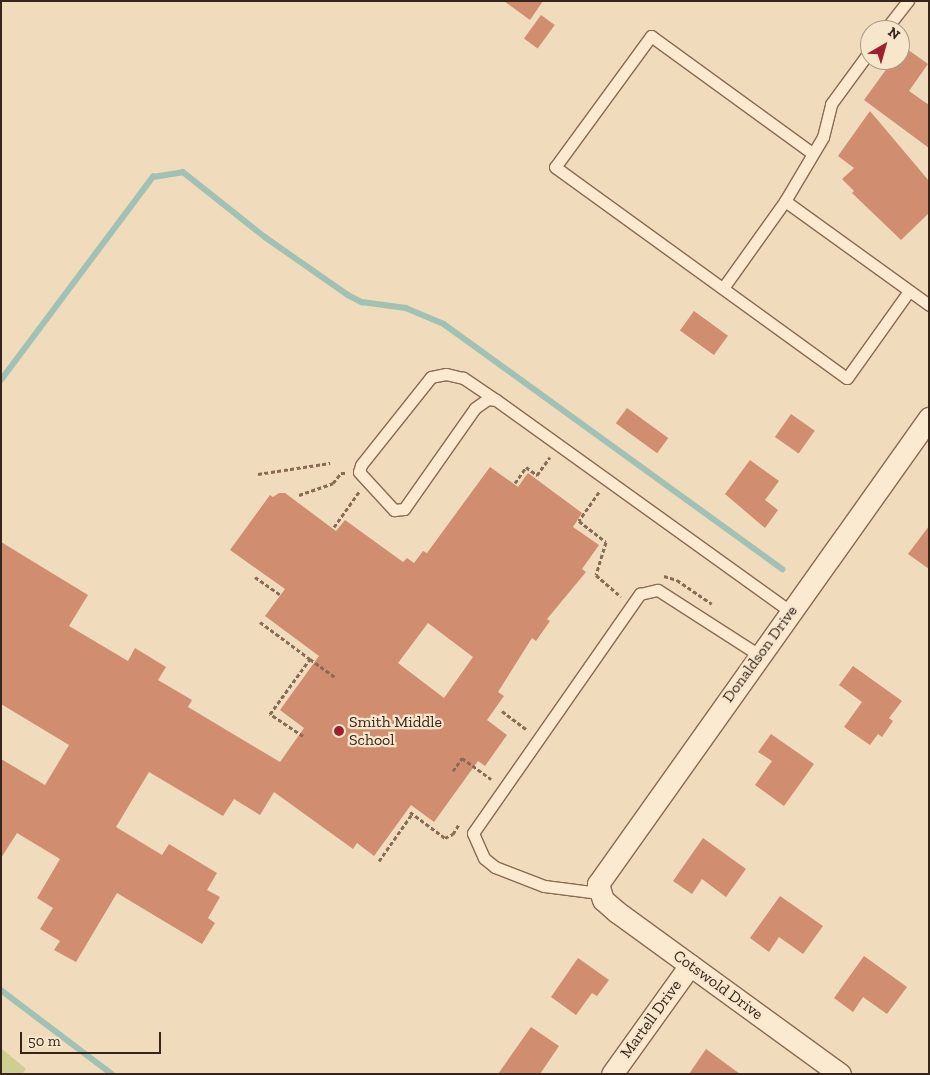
<!DOCTYPE html>
<style>
body{margin:0}
#map{position:relative;width:930px;height:1075px;overflow:hidden;background:#f0dbbc;font-family:"Zilla Slab",serif}
div>[style]{position:absolute}
.green>*{inset:0;background:#cece90}
.stream>*{height:5.5px;margin:-2.75px;padding:0 2.75px;transform-origin:2.75px;border-radius:2.75px;background:#a0c1b4}
.building>*{inset:0;background:#d18d70;transform-origin:0 0}
.path>*{height:3px;margin-top:-1.5px;transform-origin:0;background:repeating-linear-gradient(90deg,#896b55 0 4px,transparent 0 6.5px)}
.roads{filter:drop-shadow(1px 0 #896b55) drop-shadow(-1px 0 #896b55) drop-shadow(0 1px #896b55) drop-shadow(0 -1px #896b55)}
.lane>*{height:11px;margin:-5.5px;padding:0 5.5px;transform-origin:5.5px;border-radius:5.5px;background:#fbe9d0}
.street>*{height:21px;margin:-10.5px;padding:0 10.5px;transform-origin:10.5px;border-radius:10.5px;background:#fbe9d0}
.dots>*{width:14px;height:14px;translate:-50% -50%;box-sizing:border-box;border:2px solid #f7e6cc;border-radius:50%}
span{translate:-50% -50%;white-space:nowrap;text-align:center;line-height:1.15;-webkit-text-stroke:4.5px #f7e6cc;paint-order:stroke}
.street-label{font-size:16px;color:#37251b}
.poi-label{font-size:16px;color:#37251b}
.left{translate:0 -50%;text-align:left}
.frame{position:absolute;inset:0;border:2px solid #37251b;pointer-events:none}
.north{position:absolute;left:860px;top:20px;width:50px;height:50px;box-sizing:border-box;background:#f7e6cc;border:1px solid #aa9985;border-radius:50%;rotate:38deg;font-size:14px;font-weight:700;line-height:20px;text-align:center;color:#37251b}
.north::after{content:'';display:block;margin:auto;width:18px;height:22px;background:#9b2130;clip-path:polygon(50% 0,100% 100%,50% 72%,0 100%)}
.scale{position:absolute;left:20px;top:1032px;width:141px;height:22px;box-sizing:border-box;border:2px solid #37251b;border-top:0;padding-left:6px;font-size:15px;line-height:18px;white-space:nowrap;color:#37251b;-webkit-text-stroke:4px #f7e6cc;paint-order:stroke}
</style>
<div id="map">
<div class="green">
<i style="clip-path:polygon(1px 1048px,26px 1069px,22px 1074px,1px 1074px)"></i>
</div>
<div class="stream">
<i style="left:1px;top:380px;width:254px;rotate:-53.2deg"></i>
<i style="left:153px;top:177px;width:30px;rotate:-9deg"></i>
<i style="left:183px;top:172px;width:105px;rotate:38.4deg"></i>
<i style="left:265px;top:237px;width:101px;rotate:34.9deg"></i>
<i style="left:348px;top:295px;width:16px;rotate:27deg"></i>
<i style="left:362px;top:302px;width:44px;rotate:7.8deg"></i>
<i style="left:406px;top:308px;width:41px;rotate:22.8deg"></i>
<i style="left:444px;top:324px;width:418px;rotate:35.9deg"></i>
<i style="left:1px;top:990px;width:139px;rotate:37.1deg"></i>
</div>
<div class="building">
<i style="clip-path:polygon(504px 1px,543px 1px,530px 20px)"></i>
<i style="left:541px;top:15px;width:17px;height:29px;rotate:36deg"></i>
<i style="clip-path:polygon(900px 44px,928px 64px,909px 91px,929px 105px,929px 148px,864px 100px,893px 60px,900px 60px)"></i>
<i style="clip-path:polygon(870px 111px,929px 181px,929px 213px,901px 240px,852px 193px,854px 191px,842px 179px,854px 168px,838px 156px)"></i>
<i style="left:694px;top:311px;width:42px;height:24px;rotate:36deg"></i>
<i style="left:627px;top:408px;width:51px;height:19px;rotate:36deg"></i>
<i style="left:791px;top:414px;width:29px;height:28px;rotate:35deg"></i>
<i style="clip-path:polygon(750px 460px,779px 481px,765px 500px,778px 510px,765px 528px,725px 494px)"></i>
<i style="clip-path:polygon(evenodd,490px 467px,518px 487px,528px 473px,582px 513px,573px 527px,599px 545px,582px 569px,586px 572px,547px 619px,550px 621px,536px 641px,532px 638px,498px 692px,504px 696px,487px 720px,507px 735px,485px 766px,478px 761px,434px 822px,411px 805px,374px 856px,357px 843px,353px 849px,274px 792px,260px 815px,234px 799px,223px 816px,149px 772px,116px 827px,162px 855px,169px 844px,217px 873px,207px 890px,220px 897px,208px 918px,215px 923px,202px 944px,117px 893px,76px 962px,54px 950px,60px 941px,40px 929px,53px 908px,37px 898px,60px 859px,17px 833px,1px 858px,1px 759px,45px 785px,69px 745px,1px 704px,1px 542px,88px 595px,69px 626px,128px 661px,135px 648px,166px 667px,158px 680px,192px 700px,188px 707px,280px 762px,304px 728px,280px 710px,319px 656px,265px 616px,285px 589px,230px 550px,270px 495px,273px 497px,279px 493px,285px 493px,336px 531px,345px 520px,403px 562px,407px 558px,414px 563px,423px 551px,427px 553px,490px 467px,428px 623px,473px 657px,444px 698px,398px 663px,428px 623px)"></i>
<i style="clip-path:polygon(929px 526px,929px 569px,908px 554px)"></i>
<i style="clip-path:polygon(853px 666px,902px 701px,889px 718px,893px 721px,882px 737px,878px 734px,870px 745px,844px 727px,862px 702px,839px 685px)"></i>
<i style="clip-path:polygon(771px 734px,814px 764px,784px 806px,755px 785px,772px 761px,758px 752px)"></i>
<i style="clip-path:polygon(703px 838px,746px 869px,726px 897px,702px 879px,692px 894px,673px 881px)"></i>
<i style="clip-path:polygon(780px 896px,823px 926px,803px 954px,779px 937px,769px 952px,750px 938px)"></i>
<i style="clip-path:polygon(864px 956px,907px 987px,887px 1014px,863px 997px,853px 1012px,834px 998px)"></i>
<i style="clip-path:polygon(578px 958px,609px 980px,597px 996px,592px 993px,576px 1015px,551px 997px)"></i>
<i style="clip-path:polygon(531px 1027px,559px 1046px,540px 1074px,498px 1074px)"></i>
<i style="clip-path:polygon(706px 1049px,740px 1074px,689px 1074px)"></i>
</div>
<div class="path">
<i style="left:258px;top:474px;width:73px;rotate:-8.7deg"></i>
<i style="left:515px;top:483px;width:19px;rotate:-55deg"></i>
<i style="left:526px;top:467px;width:14px;rotate:36deg"></i>
<i style="left:537px;top:475px;width:22px;rotate:-54deg"></i>
<i style="left:599px;top:492px;width:35px;rotate:125deg"></i>
<i style="left:579px;top:521px;width:34px;rotate:38deg"></i>
<i style="left:606px;top:542px;width:34px;rotate:107deg"></i>
<i style="left:596px;top:575px;width:33px;rotate:41deg"></i>
<i style="left:299px;top:495px;width:36px;rotate:-19deg"></i>
<i style="left:333px;top:483px;width:13px;rotate:-51deg"></i>
<i style="left:341px;top:473px;width:5px"></i>
<i style="left:334px;top:527px;width:43px;rotate:-54.5deg"></i>
<i style="left:664px;top:576px;width:14px;rotate:17deg"></i>
<i style="left:677px;top:580px;width:42px;rotate:34.4deg"></i>
<i style="left:255px;top:577px;width:32px;rotate:35deg"></i>
<i style="left:260px;top:622px;width:62px;rotate:36.5deg"></i>
<i style="left:502px;top:711px;width:30px;rotate:37deg"></i>
<i style="left:303px;top:736px;width:40px;rotate:-146deg"></i>
<i style="left:270px;top:714px;width:68px;rotate:-54deg"></i>
<i style="left:310px;top:659px;width:32px;rotate:36deg"></i>
<i style="left:453px;top:771px;width:16px;rotate:-55deg"></i>
<i style="left:462px;top:758px;width:36px;rotate:36deg"></i>
<i style="left:410px;top:812px;width:44px;rotate:36.6deg"></i>
<i style="left:445px;top:838px;width:9px;rotate:-27deg"></i>
<i style="left:453px;top:834px;width:12px;rotate:-59deg"></i>
<i style="left:379px;top:861px;width:57px;rotate:-54.9deg"></i>
</div>
<div class="roads">
<div class="lane">
<i style="left:885px;top:30px;width:37px;rotate:-52deg"></i>
<i style="left:812px;top:153px;width:199px;rotate:-144deg"></i>
<i style="left:651px;top:36px;width:162px;rotate:126.2deg"></i>
<i style="left:555px;top:167px;width:360px;rotate:35.9deg"></i>
<i style="left:847px;top:378px;width:107px;rotate:-54.5deg"></i>
<i style="left:785px;top:201px;width:178px;rotate:35.8deg"></i>
<i style="left:723px;top:288px;width:107px;rotate:-54.5deg"></i>
<i style="left:785px;top:201px;width:74px;rotate:-59.3deg"></i>
<i style="left:823px;top:137px;width:34px;rotate:-76deg"></i>
<i style="left:831px;top:104px;width:66px;rotate:-53.7deg"></i>
<i style="left:496px;top:400px;width:40px;rotate:-146deg"></i>
<i style="left:463px;top:378px;width:17px;rotate:-167deg"></i>
<i style="left:446px;top:374px;width:15px;rotate:169deg"></i>
<i style="left:431px;top:377px;width:112px;rotate:128.5deg"></i>
<i style="left:361px;top:465px;width:7px;rotate:106deg"></i>
<i style="left:359px;top:472px;width:52px;rotate:47.4deg"></i>
<i style="left:394px;top:510px;width:10px;rotate:-6deg"></i>
<i style="left:404px;top:509px;width:123px;rotate:-54.9deg"></i>
<i style="left:475px;top:408px;width:16px;rotate:-35deg"></i>
<i style="left:488px;top:399px;width:8px;rotate:7deg"></i>
<i style="left:496px;top:400px;width:363px;rotate:35.7deg"></i>
<i style="left:599px;top:893px;width:55px;rotate:-172.7deg"></i>
<i style="left:544px;top:886px;width:53px;rotate:-158.8deg"></i>
<i style="left:495px;top:867px;width:14px;rotate:-141deg"></i>
<i style="left:484px;top:858px;width:27px;rotate:-114deg"></i>
<i style="left:473px;top:833px;width:292px;rotate:-55.1deg"></i>
<i style="left:640px;top:594px;width:18px;rotate:-13deg"></i>
<i style="left:658px;top:590px;width:120px;rotate:32.8deg"></i>
</div>
<div class="street">
<i style="left:612px;top:1074px;width:134px;rotate:-54.4deg"></i>
<i style="left:840px;top:1074px;width:276px;rotate:-144deg"></i>
<i style="left:617px;top:912px;width:18px;rotate:-139deg"></i>
<i style="left:603px;top:900px;width:17px;rotate:-107deg"></i>
<i style="left:598px;top:884px;width:572px;rotate:-54.61deg"></i>
</div>
</div>
<div class="dots">
<i style="left:339px;top:731px;background:#9b2130"></i>
</div>
<div class="street-label">
<span style="left:760px;top:654px;rotate:-54deg">Donaldson Drive</span>
<span style="left:718px;top:985px;rotate:36deg">Cotswold Drive</span>
<span style="left:651px;top:1019px;rotate:-54deg">Martell Drive</span>
</div>
<div class="poi-label">
<span class="left" style="left:349px;top:731px">Smith Middle<br>School</span>
</div>
<div class="frame"></div>
<div class="north">N</div>
<div class="scale">50 m</div>
</div>
